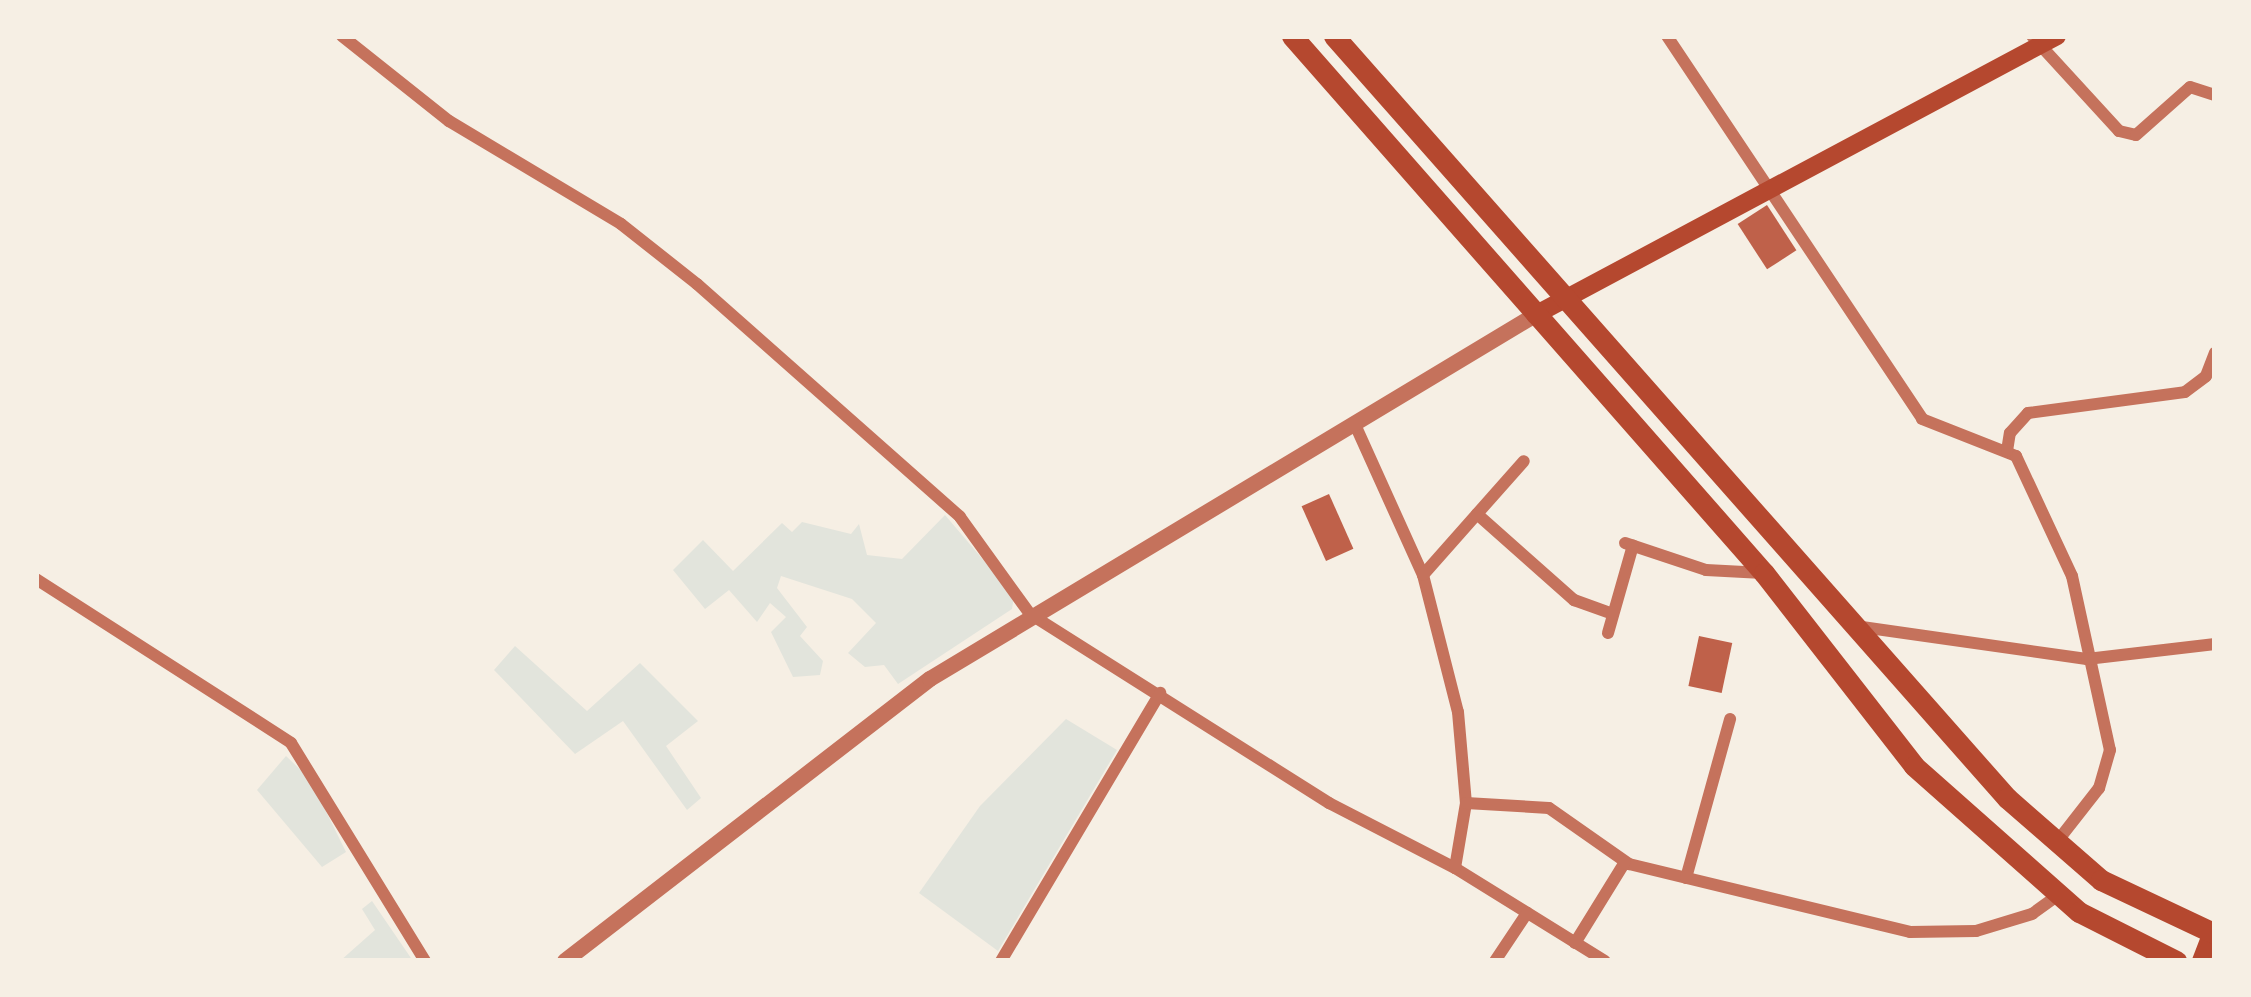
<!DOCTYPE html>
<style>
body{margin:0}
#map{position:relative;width:2251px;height:997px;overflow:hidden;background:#f6efe4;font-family:Commissioner,sans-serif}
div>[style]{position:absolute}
.green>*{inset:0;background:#e2e4dc}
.building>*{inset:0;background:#bf614a;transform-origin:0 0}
.minor>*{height:12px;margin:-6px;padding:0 6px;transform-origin:6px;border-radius:6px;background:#c5725c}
.tertiary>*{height:16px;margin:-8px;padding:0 8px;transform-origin:8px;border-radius:8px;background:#c5725c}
.secondary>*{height:18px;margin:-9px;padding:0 9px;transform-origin:9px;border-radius:9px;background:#b5482f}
.trunk>*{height:21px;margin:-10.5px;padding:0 10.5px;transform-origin:10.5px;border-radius:10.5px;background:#b5482f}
span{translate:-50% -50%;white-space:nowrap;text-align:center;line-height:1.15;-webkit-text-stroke:10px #f6efe4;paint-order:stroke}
.frame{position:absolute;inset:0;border:39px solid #f6efe4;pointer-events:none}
</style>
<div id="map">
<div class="green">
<i style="clip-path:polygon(945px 515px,1014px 596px,1012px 609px,898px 684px,884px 665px,865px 667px,848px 653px,876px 623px,852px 599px,781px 576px,777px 588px,807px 627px,800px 636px,823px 661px,820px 675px,793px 677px,771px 632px,786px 617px,770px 603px,757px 622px,729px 590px,705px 609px,673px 570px,703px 540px,733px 571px,782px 523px,792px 532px,802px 522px,851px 534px,859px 524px,867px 555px,902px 559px)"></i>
<i style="clip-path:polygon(515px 646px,587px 711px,640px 663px,698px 721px,666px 746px,701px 798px,687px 810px,623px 721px,575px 754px,494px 670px)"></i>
<i style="clip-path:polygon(1066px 719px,1117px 750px,998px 951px,919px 893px,980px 806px)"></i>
<i style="clip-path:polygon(286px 756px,310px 779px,346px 852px,322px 867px,257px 790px)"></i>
<i style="clip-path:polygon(372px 901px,413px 961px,340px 961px,375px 930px,362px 909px)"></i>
</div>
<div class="building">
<i style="left:1767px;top:205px;width:54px;height:35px;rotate:57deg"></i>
<i style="left:1329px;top:494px;width:60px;height:30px;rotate:66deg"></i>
<i style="left:1699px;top:636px;width:34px;height:51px;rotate:12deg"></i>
</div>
<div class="minor">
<i style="left:342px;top:36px;width:137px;rotate:38.5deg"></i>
<i style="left:449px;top:121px;width:200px;rotate:30.9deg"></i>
<i style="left:621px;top:224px;width:97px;rotate:38.3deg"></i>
<i style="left:697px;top:284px;width:351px;rotate:41.5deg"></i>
<i style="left:960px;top:517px;width:120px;rotate:54.2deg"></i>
<i style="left:1030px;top:614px;width:354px;rotate:32.3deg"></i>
<i style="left:1329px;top:803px;width:142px;rotate:27.3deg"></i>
<i style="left:1455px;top:868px;width:176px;rotate:31.8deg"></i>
<i style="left:1667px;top:36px;width:460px;rotate:56.3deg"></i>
<i style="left:1922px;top:419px;width:101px;rotate:21.5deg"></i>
<i style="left:2016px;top:456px;width:132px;rotate:65deg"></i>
<i style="left:2072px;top:576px;width:178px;rotate:77.7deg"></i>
<i style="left:2110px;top:750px;width:40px;rotate:106deg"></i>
<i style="left:2099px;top:788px;width:70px;rotate:128deg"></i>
<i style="left:2032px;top:36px;width:129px;rotate:47.5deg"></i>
<i style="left:2119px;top:131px;width:17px;rotate:13deg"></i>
<i style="left:2136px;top:135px;width:72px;rotate:-41.6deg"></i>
<i style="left:2190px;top:87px;width:26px;rotate:18deg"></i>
<i style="left:1357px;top:429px;width:160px;rotate:65.7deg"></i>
<i style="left:1423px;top:575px;width:141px;rotate:75.7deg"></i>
<i style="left:1458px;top:712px;width:91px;rotate:85deg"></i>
<i style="left:1466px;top:803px;width:66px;rotate:99.6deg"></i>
<i style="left:2007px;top:451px;width:18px;rotate:-81deg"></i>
<i style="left:2010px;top:433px;width:27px;rotate:-48deg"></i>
<i style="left:2028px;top:413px;width:158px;rotate:-7.6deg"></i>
<i style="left:2185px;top:392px;width:26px;rotate:-37deg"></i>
<i style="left:2206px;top:376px;width:25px;rotate:-69deg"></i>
<i style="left:1477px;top:514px;width:130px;rotate:41.6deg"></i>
<i style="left:1574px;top:600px;width:41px;rotate:19.7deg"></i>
<i style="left:1625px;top:543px;width:85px;rotate:18.4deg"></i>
<i style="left:1706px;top:570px;width:57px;rotate:3deg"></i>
<i style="left:1423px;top:575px;width:152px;rotate:-48.5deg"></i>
<i style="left:36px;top:579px;width:303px;rotate:32.7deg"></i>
<i style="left:291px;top:743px;width:256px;rotate:58.4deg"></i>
<i style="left:1855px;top:626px;width:234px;rotate:8.1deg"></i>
<i style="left:2087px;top:659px;width:129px;rotate:-6.7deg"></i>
<i style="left:1608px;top:633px;width:91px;rotate:-74.1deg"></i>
<i style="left:1466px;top:803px;width:83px;rotate:3.4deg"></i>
<i style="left:1549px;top:808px;width:98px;rotate:35deg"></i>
<i style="left:1629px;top:864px;width:289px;rotate:13.6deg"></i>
<i style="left:1910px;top:932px;width:66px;rotate:-0.9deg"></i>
<i style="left:1976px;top:931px;width:59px;rotate:-16.9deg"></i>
<i style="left:2032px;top:914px;width:31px;rotate:-36deg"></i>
<i style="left:1686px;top:878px;width:165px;rotate:-74.5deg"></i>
<i style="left:1575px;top:943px;width:95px;rotate:-58.3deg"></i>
<i style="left:1001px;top:961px;width:312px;rotate:-59.3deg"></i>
<i style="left:1495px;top:961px;width:58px;rotate:-56.3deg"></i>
</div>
<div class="tertiary">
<i style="left:565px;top:961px;width:461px;rotate:-37.7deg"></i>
<i style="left:930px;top:679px;width:706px;rotate:-31.03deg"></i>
</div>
<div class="secondary">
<i style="left:1535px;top:315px;width:592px;rotate:-28.12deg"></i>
<i style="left:2201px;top:961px;width:30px;rotate:-69deg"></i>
</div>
<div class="trunk">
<i style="left:1292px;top:36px;width:715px;rotate:48.69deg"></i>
<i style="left:1764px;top:573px;width:244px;rotate:52.1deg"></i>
<i style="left:1914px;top:766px;width:220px;rotate:41.5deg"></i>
<i style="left:2079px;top:912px;width:109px;rotate:26.8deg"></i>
<i style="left:1334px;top:36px;width:1017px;rotate:48.55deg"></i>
<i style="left:2007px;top:798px;width:125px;rotate:41.1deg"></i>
<i style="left:2101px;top:880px;width:126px;rotate:25.3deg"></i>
</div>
<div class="frame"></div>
</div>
